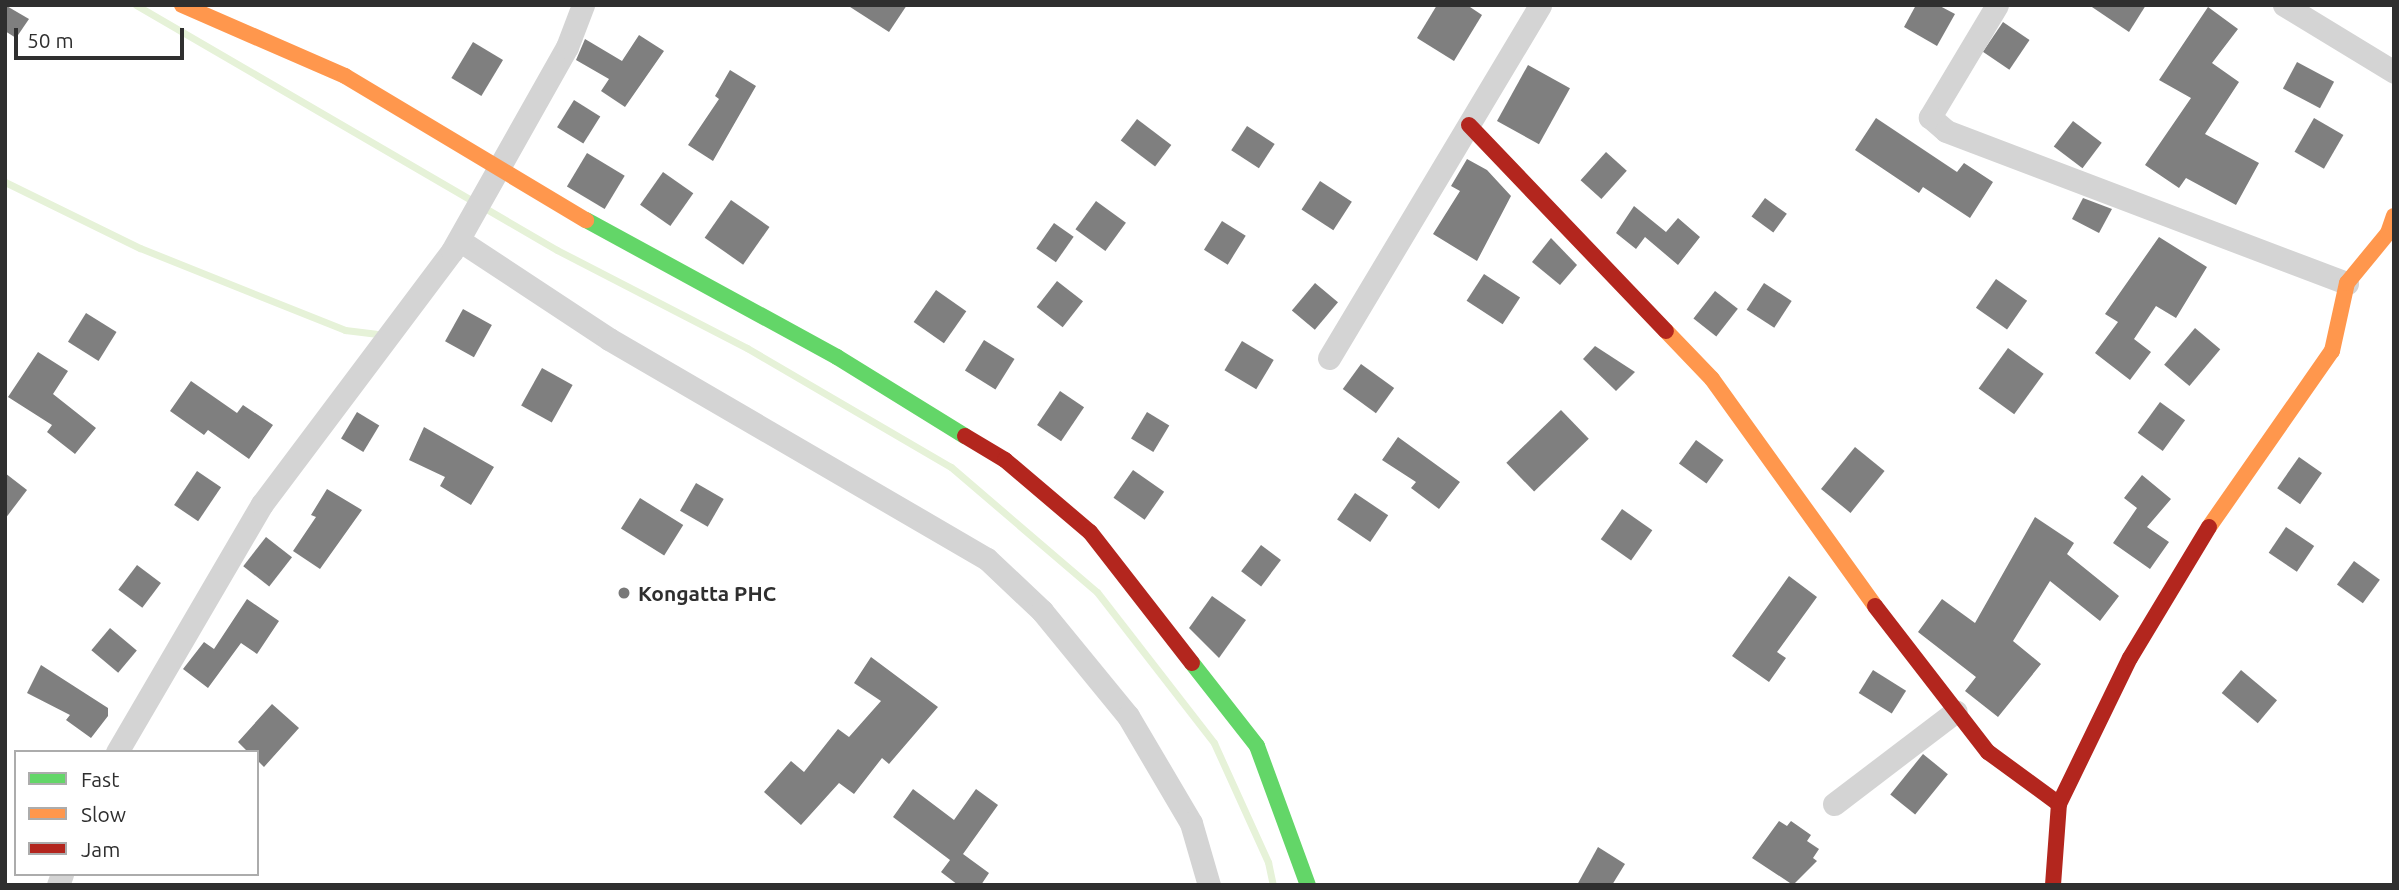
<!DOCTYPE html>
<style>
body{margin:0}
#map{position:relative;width:2399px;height:890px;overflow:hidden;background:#fff;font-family:Ubuntu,sans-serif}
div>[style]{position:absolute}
.stream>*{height:7px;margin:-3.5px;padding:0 3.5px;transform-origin:3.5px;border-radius:3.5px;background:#e6f2d8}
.building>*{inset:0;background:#7f7f7f;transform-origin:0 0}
.street>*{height:23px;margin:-11.5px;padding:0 11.5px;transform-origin:11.5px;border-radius:11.5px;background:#d4d4d4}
.fast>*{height:16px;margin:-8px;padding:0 8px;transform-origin:8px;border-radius:8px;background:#63d668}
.slow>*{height:16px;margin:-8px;padding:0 8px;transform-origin:8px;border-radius:8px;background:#ff974d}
.jam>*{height:16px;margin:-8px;padding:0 8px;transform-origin:8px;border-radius:8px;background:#b3261e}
.dots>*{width:19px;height:19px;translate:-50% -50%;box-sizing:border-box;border:4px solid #fff;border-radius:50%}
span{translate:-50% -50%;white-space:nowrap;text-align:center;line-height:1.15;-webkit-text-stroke:7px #fff;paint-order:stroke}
.poi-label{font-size:21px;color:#2f2f2f;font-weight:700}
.left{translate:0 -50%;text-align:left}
.frame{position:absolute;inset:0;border:7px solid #2f2f2f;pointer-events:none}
.legend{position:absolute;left:14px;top:750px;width:245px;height:126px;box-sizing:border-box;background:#fff;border:2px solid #acacac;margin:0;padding:9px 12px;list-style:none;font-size:21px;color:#2f2f2f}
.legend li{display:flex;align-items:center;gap:14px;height:35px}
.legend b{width:35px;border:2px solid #acacac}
.scale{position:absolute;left:14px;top:28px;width:170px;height:32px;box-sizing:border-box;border:4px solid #2f2f2f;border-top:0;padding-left:9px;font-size:21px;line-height:24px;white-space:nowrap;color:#2f2f2f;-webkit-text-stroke:5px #fff;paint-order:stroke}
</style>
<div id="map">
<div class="stream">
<i style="left:136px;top:5px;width:487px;rotate:30.2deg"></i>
<i style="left:557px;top:250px;width:214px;rotate:27.3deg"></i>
<i style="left:747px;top:348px;width:236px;rotate:30.3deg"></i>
<i style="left:951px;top:467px;width:192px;rotate:40.6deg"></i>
<i style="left:1097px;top:592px;width:191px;rotate:52.2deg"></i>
<i style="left:1214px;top:743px;width:131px;rotate:65.6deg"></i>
<i style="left:1268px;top:862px;width:24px;rotate:78deg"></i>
<i style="left:5px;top:182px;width:150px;rotate:26.1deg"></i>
<i style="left:140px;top:248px;width:221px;rotate:21.8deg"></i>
<i style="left:345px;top:330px;width:31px;rotate:7deg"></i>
</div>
<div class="building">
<i style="clip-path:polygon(5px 5px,29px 19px,16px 38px,5px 31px)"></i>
<i style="clip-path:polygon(847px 5px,907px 5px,889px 32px)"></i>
<i style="clip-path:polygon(1437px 5px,1467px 5px,1482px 15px,1454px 61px,1417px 38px)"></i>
<i style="clip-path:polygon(1916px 5px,1938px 5px,1955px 14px,1937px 46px,1904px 27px)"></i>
<i style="clip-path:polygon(2089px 5px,2146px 5px,2129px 32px)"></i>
<i style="clip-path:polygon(2208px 7px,2238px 29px,2212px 63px,2239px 82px,2205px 134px,2259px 163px,2236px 205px,2186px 178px,2179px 188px,2145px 165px,2191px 98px,2159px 80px)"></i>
<i style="left:2003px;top:22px;width:32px;height:36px;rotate:34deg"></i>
<i style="clip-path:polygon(639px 35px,664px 51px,625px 107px,601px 91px,609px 79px,576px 60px,585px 39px,622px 61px)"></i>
<i style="left:473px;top:42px;width:35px;height:42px;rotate:31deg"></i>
<i style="left:2297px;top:62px;width:42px;height:30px;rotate:28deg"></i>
<i style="left:1528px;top:65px;width:48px;height:64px;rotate:29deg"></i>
<i style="clip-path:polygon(730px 70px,756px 86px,713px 161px,688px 145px,719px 99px,715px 96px)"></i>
<i style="left:574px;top:100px;width:31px;height:32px;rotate:32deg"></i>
<i style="clip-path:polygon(1876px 118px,1957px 172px,1964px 163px,1993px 182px,1970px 218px,1923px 187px,1919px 193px,1855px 150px)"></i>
<i style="left:2314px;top:118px;width:34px;height:39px;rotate:30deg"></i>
<i style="left:1137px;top:119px;width:43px;height:27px;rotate:37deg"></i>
<i style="left:2073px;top:121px;width:36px;height:32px;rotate:37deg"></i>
<i style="left:1247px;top:126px;width:33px;height:29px;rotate:33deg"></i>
<i style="left:1606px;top:152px;width:28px;height:38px;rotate:42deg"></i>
<i style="left:587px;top:153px;width:44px;height:39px;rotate:31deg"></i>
<i style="clip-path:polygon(1467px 159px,1487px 170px,1511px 196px,1477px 261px,1433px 234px,1460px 191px,1451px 186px)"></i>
<i style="left:663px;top:172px;width:37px;height:40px;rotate:35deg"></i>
<i style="left:1320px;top:181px;width:38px;height:34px;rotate:33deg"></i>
<i style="left:1765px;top:198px;width:27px;height:23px;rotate:36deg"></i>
<i style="clip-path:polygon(2083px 198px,2112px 209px,2099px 233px,2072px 219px)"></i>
<i style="left:731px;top:200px;width:47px;height:46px;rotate:35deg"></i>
<i style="left:1096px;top:201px;width:37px;height:35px;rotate:36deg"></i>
<i style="clip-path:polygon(1634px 206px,1666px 232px,1678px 218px,1700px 237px,1678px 265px,1645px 237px,1636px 249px,1616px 233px)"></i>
<i style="left:1222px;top:221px;width:28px;height:34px;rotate:32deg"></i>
<i style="left:1054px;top:223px;width:24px;height:31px;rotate:35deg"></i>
<i style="clip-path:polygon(2159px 237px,2207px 267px,2176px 318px,2156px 306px,2134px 339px,2151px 352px,2130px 380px,2095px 353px,2118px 322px,2105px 314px)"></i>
<i style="clip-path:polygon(1551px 238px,1577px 265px,1560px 285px,1532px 262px)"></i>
<i style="left:1484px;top:274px;width:43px;height:32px;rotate:33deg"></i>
<i style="left:1996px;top:279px;width:38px;height:35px;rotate:35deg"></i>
<i style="left:1057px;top:281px;width:33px;height:33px;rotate:38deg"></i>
<i style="left:1315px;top:283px;width:30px;height:36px;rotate:40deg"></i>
<i style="left:1764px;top:283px;width:33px;height:32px;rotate:33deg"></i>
<i style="left:936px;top:290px;width:37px;height:39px;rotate:35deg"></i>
<i style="left:1715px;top:291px;width:29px;height:35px;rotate:38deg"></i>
<i style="left:463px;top:309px;width:33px;height:37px;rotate:29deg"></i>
<i style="left:86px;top:313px;width:36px;height:34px;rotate:32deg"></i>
<i style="left:2195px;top:328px;width:33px;height:48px;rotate:40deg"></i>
<i style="left:984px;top:340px;width:36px;height:36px;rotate:32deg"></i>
<i style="left:1242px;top:341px;width:37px;height:34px;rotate:31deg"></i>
<i style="clip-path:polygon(1595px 346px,1635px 372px,1616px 391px,1583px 359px)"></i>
<i style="left:2008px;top:348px;width:44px;height:50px;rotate:36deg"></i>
<i style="clip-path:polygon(38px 352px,68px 371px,53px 394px,96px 428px,75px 454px,47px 432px,52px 425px,8px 397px)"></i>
<i style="left:1361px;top:364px;width:41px;height:31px;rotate:36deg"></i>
<i style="left:542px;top:368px;width:35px;height:43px;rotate:29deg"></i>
<i style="clip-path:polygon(191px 381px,237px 413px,243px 405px,273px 425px,249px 459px,208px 430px,204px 435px,170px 411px)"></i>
<i style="left:1060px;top:391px;width:29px;height:41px;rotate:34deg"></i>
<i style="left:2160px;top:402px;width:31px;height:38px;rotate:36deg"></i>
<i style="left:1561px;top:410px;width:40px;height:76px;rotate:46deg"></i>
<i style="left:357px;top:412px;width:26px;height:31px;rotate:31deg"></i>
<i style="left:1147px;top:412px;width:26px;height:31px;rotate:31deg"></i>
<i style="clip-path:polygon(424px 427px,494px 467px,471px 505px,440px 486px,445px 477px,409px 460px)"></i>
<i style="clip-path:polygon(1398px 437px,1460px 482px,1439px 509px,1411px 488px,1416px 482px,1382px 460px)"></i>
<i style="left:1696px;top:440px;width:34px;height:29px;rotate:36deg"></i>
<i style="left:1855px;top:447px;width:38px;height:54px;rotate:39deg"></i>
<i style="left:2299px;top:457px;width:28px;height:38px;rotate:35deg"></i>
<i style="left:1133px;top:470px;width:38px;height:34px;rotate:35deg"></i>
<i style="left:197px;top:471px;width:29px;height:41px;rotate:34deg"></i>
<i style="clip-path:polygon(5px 473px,27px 490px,5px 519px)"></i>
<i style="clip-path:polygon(2142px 475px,2171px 499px,2147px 527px,2169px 542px,2150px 569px,2113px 543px,2137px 508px,2124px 498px)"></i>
<i style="left:696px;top:483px;width:32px;height:32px;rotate:30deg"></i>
<i style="clip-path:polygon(327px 489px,362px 510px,320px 569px,293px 551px,316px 517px,311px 515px)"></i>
<i style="left:1355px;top:493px;width:40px;height:32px;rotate:34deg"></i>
<i style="left:640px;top:498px;width:51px;height:36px;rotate:32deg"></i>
<i style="left:1622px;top:509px;width:37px;height:37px;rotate:35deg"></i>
<i style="clip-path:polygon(2035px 517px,2074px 543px,2067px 554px,2119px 596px,2100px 621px,2050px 581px,2013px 641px,2041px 664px,1998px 717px,1965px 691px,1976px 677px,1918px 632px,1942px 599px,1975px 623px)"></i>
<i style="left:2286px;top:527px;width:34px;height:31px;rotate:34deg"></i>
<i style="left:266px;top:537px;width:33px;height:37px;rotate:38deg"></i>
<i style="left:1261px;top:545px;width:25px;height:33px;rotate:37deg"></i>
<i style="left:2354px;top:561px;width:32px;height:29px;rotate:36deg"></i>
<i style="left:137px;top:565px;width:30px;height:31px;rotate:37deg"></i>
<i style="clip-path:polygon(1789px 576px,1817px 597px,1777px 652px,1786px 658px,1769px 682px,1732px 656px)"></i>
<i style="clip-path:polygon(1212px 596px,1246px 620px,1219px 658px,1189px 628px)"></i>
<i style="clip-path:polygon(247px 599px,279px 621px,257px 654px,241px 643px,208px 688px,183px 669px,204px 642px,214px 649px)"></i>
<i style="left:110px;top:628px;width:35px;height:29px;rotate:40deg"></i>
<i style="clip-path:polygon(871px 657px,938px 707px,889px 764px,882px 758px,854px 794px,839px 783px,801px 825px,764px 792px,791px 761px,804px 772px,838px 729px,849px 737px,881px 701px,854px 683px)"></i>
<i style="clip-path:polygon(41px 665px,108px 708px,108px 716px,91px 738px,66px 720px,70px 715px,27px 693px)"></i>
<i style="left:1873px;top:670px;width:39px;height:27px;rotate:32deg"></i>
<i style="left:2241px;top:670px;width:47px;height:30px;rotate:40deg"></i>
<i style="clip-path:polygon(272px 704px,299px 728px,264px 767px,257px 760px,257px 752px,248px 752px,238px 742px)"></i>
<i style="left:1923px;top:754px;width:32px;height:52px;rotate:39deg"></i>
<i style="clip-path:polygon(913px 789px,954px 820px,976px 789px,998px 805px,963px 854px,989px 873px,981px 885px,958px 885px,941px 872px,950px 860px,893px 817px)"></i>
<i style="clip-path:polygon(1779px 821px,1787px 826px,1791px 821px,1811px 835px,1807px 841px,1819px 849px,1813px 858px,1817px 861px,1793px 885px,1752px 858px)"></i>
<i style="clip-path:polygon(1598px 847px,1625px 864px,1612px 885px,1577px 885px)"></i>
</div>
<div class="street">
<i style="left:1997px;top:5px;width:131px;rotate:120.9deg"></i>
<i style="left:1930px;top:117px;width:21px;rotate:41deg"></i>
<i style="left:1946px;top:131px;width:429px;rotate:20.8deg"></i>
<i style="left:2284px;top:5px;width:129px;rotate:31.3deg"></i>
<i style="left:459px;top:240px;width:180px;rotate:33.4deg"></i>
<i style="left:609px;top:339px;width:437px;rotate:30.2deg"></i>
<i style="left:987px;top:559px;width:76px;rotate:43.4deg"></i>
<i style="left:1042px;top:611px;width:136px;rotate:50.7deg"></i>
<i style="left:1128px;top:716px;width:124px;rotate:59.5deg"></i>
<i style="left:1191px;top:823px;width:65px;rotate:73.8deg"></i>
<i style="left:1329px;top:358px;width:411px;rotate:-59.1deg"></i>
<i style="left:117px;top:752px;width:287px;rotate:-59.7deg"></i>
<i style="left:262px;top:504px;width:316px;rotate:-53.1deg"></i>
<i style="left:452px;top:251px;width:234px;rotate:-60.6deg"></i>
<i style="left:567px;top:47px;width:45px;rotate:-69.1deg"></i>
<i style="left:1834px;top:804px;width:153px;rotate:-37.3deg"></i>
<i style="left:58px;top:885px;width:12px;rotate:-70deg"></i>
</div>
<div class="fast">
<i style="left:586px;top:220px;width:286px;rotate:28.6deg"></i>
<i style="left:837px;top:357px;width:150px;rotate:31.7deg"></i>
<i style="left:1192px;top:663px;width:105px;rotate:51.9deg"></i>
<i style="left:1257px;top:746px;width:148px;rotate:69.9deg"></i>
</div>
<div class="slow">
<i style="left:182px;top:5px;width:178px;rotate:23.5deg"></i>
<i style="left:345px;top:76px;width:281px;rotate:30.9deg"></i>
<i style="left:1666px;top:331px;width:66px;rotate:46.2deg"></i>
<i style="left:1712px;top:379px;width:279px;rotate:54.3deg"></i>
<i style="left:2209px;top:527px;width:215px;rotate:-55.1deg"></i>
<i style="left:2332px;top:351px;width:70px;rotate:-77.6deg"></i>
<i style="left:2347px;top:283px;width:65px;rotate:-50.6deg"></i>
<i style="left:2388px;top:233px;width:18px;rotate:-71deg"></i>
</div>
<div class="jam">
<i style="left:1469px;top:125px;width:285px;rotate:46.3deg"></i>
<i style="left:965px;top:436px;width:47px;rotate:31deg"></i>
<i style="left:1005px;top:460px;width:111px;rotate:40.3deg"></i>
<i style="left:1090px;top:532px;width:166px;rotate:52.1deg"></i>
<i style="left:1875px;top:606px;width:185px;rotate:52.3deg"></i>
<i style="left:1988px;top:752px;width:88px;rotate:36.2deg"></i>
<i style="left:2053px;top:885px;width:81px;rotate:-85.8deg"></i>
<i style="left:2059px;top:804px;width:162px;rotate:-64.1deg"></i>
<i style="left:2130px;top:658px;width:153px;rotate:-58.9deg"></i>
</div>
<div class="dots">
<i style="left:624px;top:593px;background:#787878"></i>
</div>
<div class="poi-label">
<span class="left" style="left:638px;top:593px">Kongatta PHC</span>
</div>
<div class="frame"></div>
<ul class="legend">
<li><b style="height:9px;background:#63d668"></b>Fast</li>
<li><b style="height:9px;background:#ff974d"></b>Slow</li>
<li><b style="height:9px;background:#b3261e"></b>Jam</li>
</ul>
<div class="scale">50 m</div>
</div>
